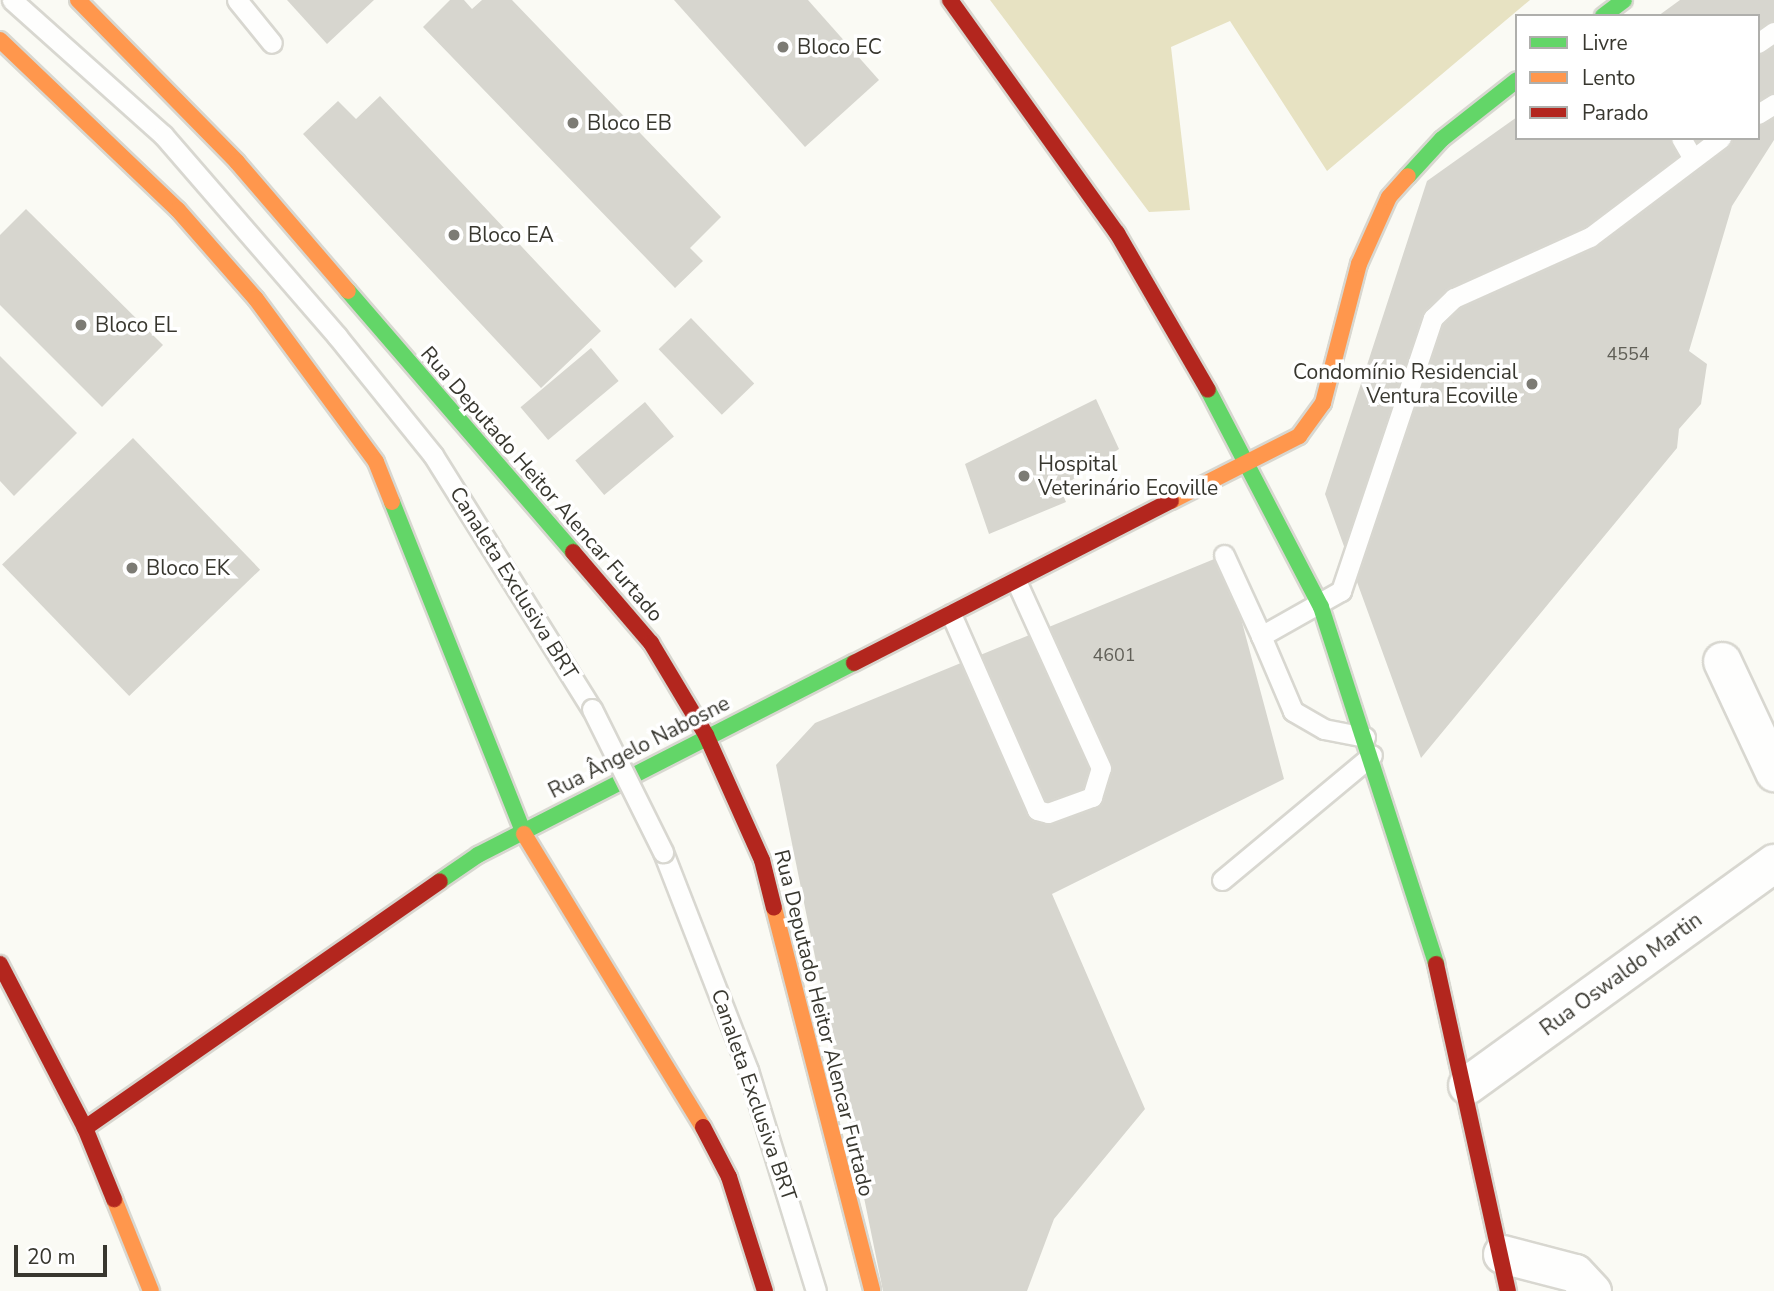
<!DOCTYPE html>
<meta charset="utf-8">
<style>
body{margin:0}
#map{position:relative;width:1774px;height:1291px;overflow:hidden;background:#fafaf4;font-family:"Nunito Sans",sans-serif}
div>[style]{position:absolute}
.forest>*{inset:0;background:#e7e2c2}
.building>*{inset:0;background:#d7d6cf;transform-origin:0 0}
.roads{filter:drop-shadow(2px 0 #d8d7d0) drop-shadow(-2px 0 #d8d7d0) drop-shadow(0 2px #d8d7d0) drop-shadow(0 -2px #d8d7d0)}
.lane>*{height:19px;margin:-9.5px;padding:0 9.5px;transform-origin:9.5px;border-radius:9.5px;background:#fefefd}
.street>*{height:37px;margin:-18.5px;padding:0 18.5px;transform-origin:18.5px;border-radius:18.5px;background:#fefefd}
.fast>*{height:16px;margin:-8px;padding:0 8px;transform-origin:8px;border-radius:8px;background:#63d668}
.slow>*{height:16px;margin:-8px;padding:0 8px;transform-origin:8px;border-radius:8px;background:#ff974d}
.jam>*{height:16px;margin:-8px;padding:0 8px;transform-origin:8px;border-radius:8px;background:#b3261e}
.bridges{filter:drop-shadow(2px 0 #d8d7d0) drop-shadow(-2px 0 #d8d7d0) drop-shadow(0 2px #d8d7d0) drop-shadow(0 -2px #d8d7d0)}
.lane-bridge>*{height:19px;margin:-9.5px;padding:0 9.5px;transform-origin:9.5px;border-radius:9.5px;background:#fefefd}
.dots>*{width:19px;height:19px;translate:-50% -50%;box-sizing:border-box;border:4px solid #fff;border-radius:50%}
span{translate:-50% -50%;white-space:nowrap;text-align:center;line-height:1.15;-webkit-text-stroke:7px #fff;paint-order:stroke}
.number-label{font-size:18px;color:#605f57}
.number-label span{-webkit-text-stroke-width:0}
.poi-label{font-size:21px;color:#38372f}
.left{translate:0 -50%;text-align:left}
.right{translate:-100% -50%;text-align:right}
.street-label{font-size:21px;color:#38372f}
.legend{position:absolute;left:1515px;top:14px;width:245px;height:126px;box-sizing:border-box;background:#fff;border:2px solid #afafac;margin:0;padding:9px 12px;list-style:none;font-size:21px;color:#38372f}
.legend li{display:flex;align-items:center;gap:14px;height:35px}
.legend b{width:35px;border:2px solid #afafac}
.scale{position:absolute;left:14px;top:1245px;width:93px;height:32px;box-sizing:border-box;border:4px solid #38372f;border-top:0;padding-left:9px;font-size:21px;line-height:24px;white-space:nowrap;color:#38372f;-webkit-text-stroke:5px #fff;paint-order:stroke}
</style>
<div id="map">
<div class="forest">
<i style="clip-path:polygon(990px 0,1530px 0,1327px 171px,1230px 21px,1171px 47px,1190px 210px,1149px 212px)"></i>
</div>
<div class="building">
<i style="clip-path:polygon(287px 0,374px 0,327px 44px)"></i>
<i style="clip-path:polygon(450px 0,464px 0,472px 9px,482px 0,512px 0,721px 217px,690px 248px,703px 261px,675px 288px,423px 27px)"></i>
<i style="clip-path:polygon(674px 0,808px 0,879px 80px,805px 147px)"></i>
<i style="clip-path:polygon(1680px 0,1774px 0,1774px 140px,1732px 206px,1689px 351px,1707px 364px,1701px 404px,1679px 429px,1677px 448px,1421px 758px,1325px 494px,1427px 181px,1517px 117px,1517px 138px,1758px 138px,1758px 16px,1658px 16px)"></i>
<i style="clip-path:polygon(380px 96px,601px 331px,541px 388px,303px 134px,338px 101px,356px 119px)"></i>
<i style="clip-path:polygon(26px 209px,163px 345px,102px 407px,0 305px,0 235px)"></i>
<i style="left:691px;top:318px;width:91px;height:45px;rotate:46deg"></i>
<i style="left:591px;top:348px;width:43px;height:92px;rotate:50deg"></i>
<i style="clip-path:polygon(0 356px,77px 433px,14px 496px,0 481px)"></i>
<i style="clip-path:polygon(1096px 399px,1119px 449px,1060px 488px,1066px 502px,989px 534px,965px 464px)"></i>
<i style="left:645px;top:402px;width:45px;height:91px;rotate:50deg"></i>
<i style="left:133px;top:438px;width:183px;height:182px;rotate:46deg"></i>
<i style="clip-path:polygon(1224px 555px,1284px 779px,1052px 894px,1145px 1109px,1054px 1219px,1027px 1291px,883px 1291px,776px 765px,815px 723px)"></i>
</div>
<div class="roads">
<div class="lane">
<i style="left:12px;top:0;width:203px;rotate:41.8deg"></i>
<i style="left:163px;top:135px;width:266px;rotate:49.1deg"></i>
<i style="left:337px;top:336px;width:153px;rotate:51.1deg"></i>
<i style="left:433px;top:455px;width:300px;rotate:58deg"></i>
<i style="left:237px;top:0;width:55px;rotate:50.9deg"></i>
<i style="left:1758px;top:43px;width:19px;rotate:-35deg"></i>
<i style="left:1758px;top:114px;width:19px;rotate:-32deg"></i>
<i style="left:1681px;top:138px;width:22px;rotate:60deg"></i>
<i style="left:1224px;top:555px;width:89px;rotate:65.4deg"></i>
<i style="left:951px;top:614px;width:214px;rotate:66.3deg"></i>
<i style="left:1037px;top:810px;width:11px;rotate:15deg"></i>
<i style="left:1048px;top:813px;width:47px;rotate:-20deg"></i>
<i style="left:1092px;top:797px;width:30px;rotate:-73deg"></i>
<i style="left:1101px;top:768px;width:205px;rotate:-114.4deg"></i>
<i style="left:1365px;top:737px;width:42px;rotate:-169deg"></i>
<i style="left:1324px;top:729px;width:36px;rotate:-150deg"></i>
<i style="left:1293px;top:711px;width:82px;rotate:-113.1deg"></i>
<i style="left:1261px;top:636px;width:92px;rotate:-29.4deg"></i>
<i style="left:1341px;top:591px;width:288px;rotate:-71.4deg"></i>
<i style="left:1433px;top:318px;width:29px;rotate:-44deg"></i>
<i style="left:1454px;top:298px;width:149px;rotate:-24.2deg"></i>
<i style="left:1590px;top:237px;width:164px;rotate:-37.1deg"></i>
<i style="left:663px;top:852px;width:234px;rotate:68.7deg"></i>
<i style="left:748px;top:1070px;width:231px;rotate:72.9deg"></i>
<i style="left:1222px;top:880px;width:195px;rotate:-39.8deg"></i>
</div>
<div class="street">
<i style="left:1722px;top:661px;width:123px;rotate:64.9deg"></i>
<i style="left:1467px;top:1085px;width:379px;rotate:-35.9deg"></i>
<i style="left:1502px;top:1254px;width:75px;rotate:14.6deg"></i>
<i style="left:1575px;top:1273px;width:25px;rotate:47deg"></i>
</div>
<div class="fast">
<i style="left:1603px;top:16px;width:26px;rotate:-37deg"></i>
<i style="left:1408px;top:176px;width:50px;rotate:-47.4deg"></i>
<i style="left:1442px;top:139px;width:95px;rotate:-38.2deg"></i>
<i style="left:348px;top:291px;width:345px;rotate:49.2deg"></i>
<i style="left:1208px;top:390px;width:245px;rotate:62.5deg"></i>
<i style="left:1321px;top:607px;width:375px;rotate:72.1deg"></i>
<i style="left:392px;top:502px;width:357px;rotate:68.3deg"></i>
<i style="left:440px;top:881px;width:46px;rotate:-34.4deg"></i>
<i style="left:478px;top:855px;width:422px;rotate:-27.1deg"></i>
</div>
<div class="slow">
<i style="left:78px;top:0;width:227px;rotate:45.5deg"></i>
<i style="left:237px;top:162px;width:170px;rotate:49.3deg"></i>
<i style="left:0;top:40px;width:246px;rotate:43.7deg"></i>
<i style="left:178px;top:210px;width:118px;rotate:48.8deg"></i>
<i style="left:256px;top:299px;width:202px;rotate:53.6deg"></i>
<i style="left:376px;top:462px;width:43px;rotate:68.2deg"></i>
<i style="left:1171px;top:501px;width:144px;rotate:-26.9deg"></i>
<i style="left:1299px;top:436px;width:41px;rotate:-54deg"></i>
<i style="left:1323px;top:403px;width:144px;rotate:-75.5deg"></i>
<i style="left:1359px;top:264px;width:73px;rotate:-65.9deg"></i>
<i style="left:1389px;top:197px;width:28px;rotate:-48deg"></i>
<i style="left:524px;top:834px;width:343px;rotate:58.6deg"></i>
<i style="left:774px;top:908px;width:395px;rotate:75.6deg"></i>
<i style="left:114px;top:1199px;width:99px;rotate:68.1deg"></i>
</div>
<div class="jam">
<i style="left:950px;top:0;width:287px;rotate:54.4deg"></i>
<i style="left:1117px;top:233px;width:181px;rotate:59.9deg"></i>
<i style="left:573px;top:552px;width:120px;rotate:49.4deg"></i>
<i style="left:651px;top:643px;width:107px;rotate:59.1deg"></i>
<i style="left:706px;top:735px;width:137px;rotate:65.9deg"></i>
<i style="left:762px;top:860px;width:49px;rotate:76deg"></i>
<i style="left:854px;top:663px;width:356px;rotate:-27.1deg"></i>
<i style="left:0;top:964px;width:185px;rotate:62.6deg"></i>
<i style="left:85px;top:1128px;width:77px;rotate:67.8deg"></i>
<i style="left:1436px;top:964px;width:335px;rotate:77.6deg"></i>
<i style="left:703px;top:1127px;width:56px;rotate:62.5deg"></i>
<i style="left:729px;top:1177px;width:120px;rotate:72.5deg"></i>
<i style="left:85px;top:1128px;width:432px;rotate:-34.8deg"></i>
</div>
</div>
<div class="bridges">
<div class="lane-bridge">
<i style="left:592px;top:709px;width:160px;rotate:63.6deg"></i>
</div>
</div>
<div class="dots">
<i style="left:783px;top:47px;background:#7c7b74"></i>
<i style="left:573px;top:123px;background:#7c7b74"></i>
<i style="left:454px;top:235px;background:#7c7b74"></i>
<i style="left:81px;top:325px;background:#7c7b74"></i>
<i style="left:1532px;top:384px;background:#7c7b74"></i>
<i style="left:1024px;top:476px;background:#7c7b74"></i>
<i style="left:132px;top:568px;background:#7c7b74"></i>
</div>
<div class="number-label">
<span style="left:1628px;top:354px">4554</span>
<span style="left:1114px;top:655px">4601</span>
</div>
<div class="poi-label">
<span class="left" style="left:797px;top:47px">Bloco EC</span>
<span class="left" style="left:587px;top:123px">Bloco EB</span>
<span class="left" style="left:468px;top:235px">Bloco EA</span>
<span class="left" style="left:95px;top:325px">Bloco EL</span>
<span class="right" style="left:1518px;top:384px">Condomínio Residencial<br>Ventura Ecoville</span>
<span class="left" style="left:1038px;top:476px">Hospital<br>Veterinário Ecoville</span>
<span class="left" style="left:146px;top:568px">Bloco EK</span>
</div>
<div class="street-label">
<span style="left:542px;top:484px;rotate:49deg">Rua Deputado Heitor Alencar Furtado</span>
<span style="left:514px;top:583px;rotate:58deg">Canaleta Exclusiva BRT</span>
<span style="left:639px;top:747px;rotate:-27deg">Rua Ângelo Nabosne</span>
<span style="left:1621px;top:974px;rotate:-36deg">Rua Oswaldo Martin</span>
<span style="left:824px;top:1023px;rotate:76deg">Rua Deputado Heitor Alencar Furtado</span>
<span style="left:754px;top:1095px;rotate:71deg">Canaleta Exclusiva BRT</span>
</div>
<ul class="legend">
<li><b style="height:9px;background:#63d668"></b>Livre</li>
<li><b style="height:9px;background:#ff974d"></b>Lento</li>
<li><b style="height:9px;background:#b3261e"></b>Parado</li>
</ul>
<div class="scale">20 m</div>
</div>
